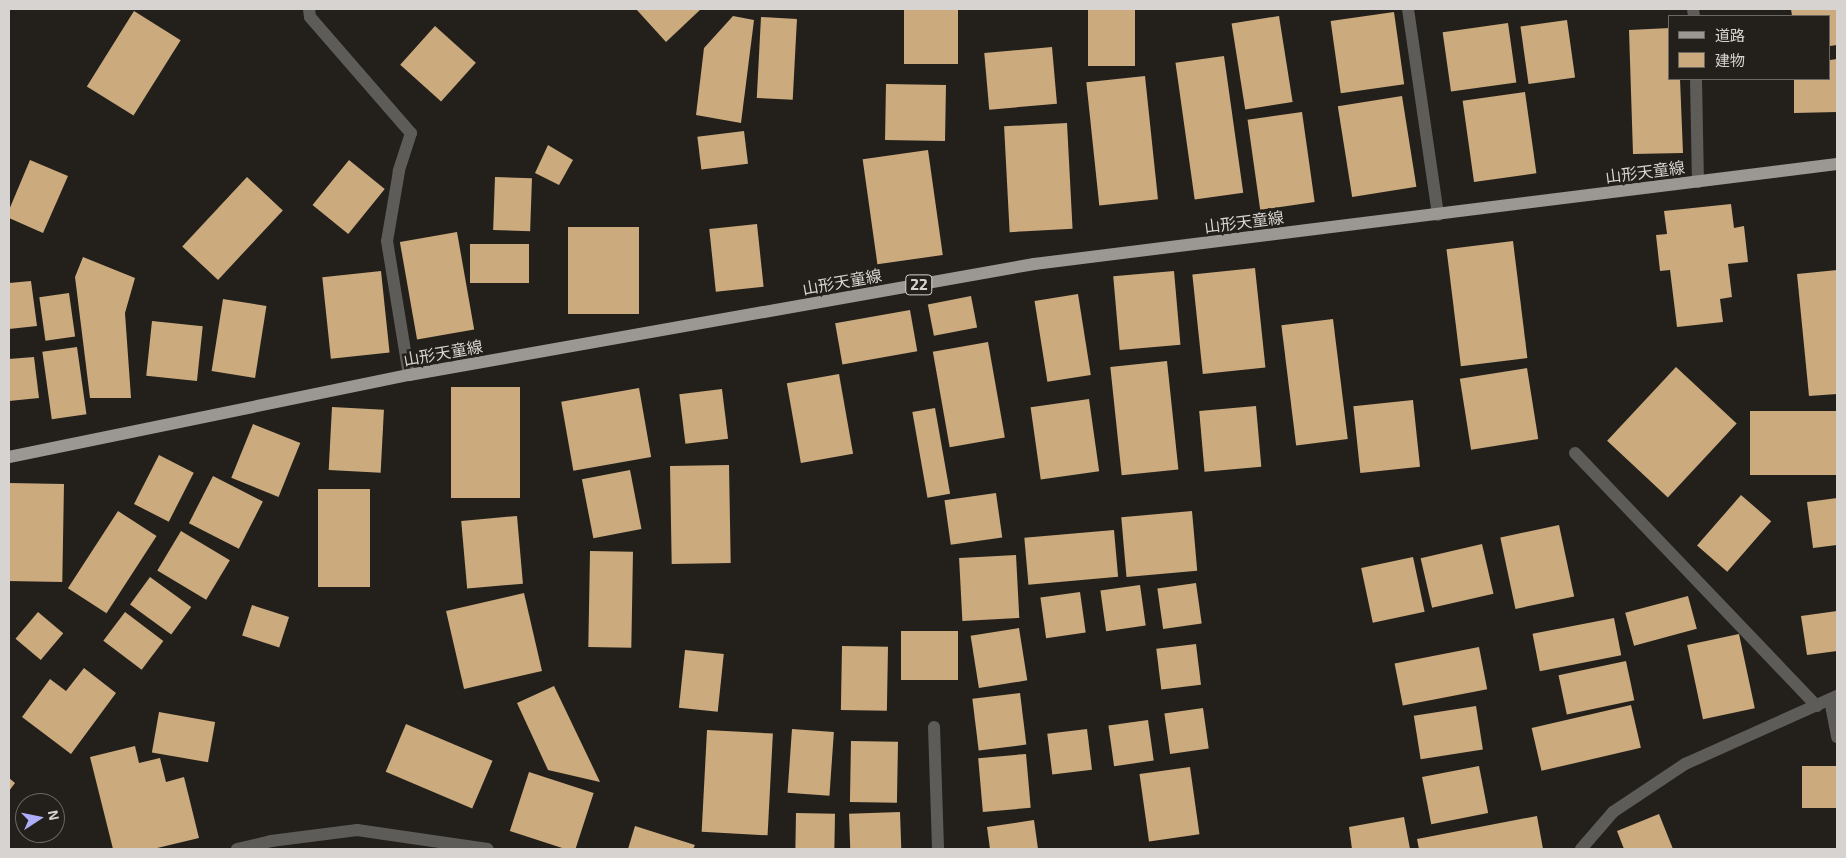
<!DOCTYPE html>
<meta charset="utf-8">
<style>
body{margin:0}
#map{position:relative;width:1846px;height:858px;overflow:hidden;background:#23201b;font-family:"Exo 2","Noto Sans JP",sans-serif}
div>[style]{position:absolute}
.building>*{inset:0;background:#cbaa7e;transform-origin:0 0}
.lane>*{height:12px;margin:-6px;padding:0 6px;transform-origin:6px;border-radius:6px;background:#5d5c59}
.primary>*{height:12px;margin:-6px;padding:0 6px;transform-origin:6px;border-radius:6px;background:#9b9792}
span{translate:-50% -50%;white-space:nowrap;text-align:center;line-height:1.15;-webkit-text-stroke:5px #23201b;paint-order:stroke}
.shield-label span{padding:1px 4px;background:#23201b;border:1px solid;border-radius:4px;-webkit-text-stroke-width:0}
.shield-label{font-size:15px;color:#d6d3d0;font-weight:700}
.street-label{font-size:16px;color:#d6d3d0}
.frame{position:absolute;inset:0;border:10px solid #d6d3d0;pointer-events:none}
.legend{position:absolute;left:1668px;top:15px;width:162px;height:65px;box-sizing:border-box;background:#23201b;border:1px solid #6b6863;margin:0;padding:6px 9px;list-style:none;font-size:15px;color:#d6d3d0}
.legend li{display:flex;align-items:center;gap:10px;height:25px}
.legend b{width:25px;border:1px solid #6b6863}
.north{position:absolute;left:15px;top:793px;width:50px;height:50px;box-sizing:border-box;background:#23201b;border:1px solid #6b6863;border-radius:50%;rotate:79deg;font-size:14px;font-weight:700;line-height:20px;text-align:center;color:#d6d3d0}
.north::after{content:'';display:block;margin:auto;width:18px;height:22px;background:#afaefa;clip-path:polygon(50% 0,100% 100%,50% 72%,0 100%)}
</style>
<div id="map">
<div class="building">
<i style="clip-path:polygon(636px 9px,701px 9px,666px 42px)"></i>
<i style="left:904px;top:9px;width:54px;height:55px"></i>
<i style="left:1088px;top:9px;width:47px;height:57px"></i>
<i style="clip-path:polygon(1791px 9px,1837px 9px,1837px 45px,1830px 46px,1830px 16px,1792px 16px)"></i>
<i style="left:134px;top:11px;width:55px;height:89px;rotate:32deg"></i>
<i style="left:1394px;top:12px;width:73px;height:64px;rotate:82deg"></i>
<i style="clip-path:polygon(733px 16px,754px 20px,741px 123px,696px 115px,704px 48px)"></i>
<i style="left:1279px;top:16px;width:87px;height:48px;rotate:81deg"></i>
<i style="left:761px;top:17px;width:36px;height:81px;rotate:3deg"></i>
<i style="left:1567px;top:20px;width:58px;height:47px;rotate:82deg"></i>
<i style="left:1508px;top:23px;width:60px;height:66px;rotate:82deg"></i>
<i style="left:435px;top:26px;width:55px;height:52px;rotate:42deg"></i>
<i style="clip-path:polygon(1670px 28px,1670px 79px,1680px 79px,1683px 153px,1633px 154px,1629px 30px)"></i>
<i style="left:1052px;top:47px;width:57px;height:68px;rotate:85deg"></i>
<i style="left:1224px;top:56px;width:138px;height:49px;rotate:82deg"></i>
<i style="clip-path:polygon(1837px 59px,1837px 112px,1794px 113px,1794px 79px,1830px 79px,1830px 60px)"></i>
<i style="left:1145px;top:76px;width:124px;height:59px;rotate:84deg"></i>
<i style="left:886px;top:84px;width:60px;height:56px;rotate:1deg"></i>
<i style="left:1525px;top:92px;width:82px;height:63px;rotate:82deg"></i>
<i style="left:1402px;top:96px;width:92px;height:65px;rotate:81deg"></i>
<i style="left:1302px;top:112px;width:91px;height:55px;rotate:82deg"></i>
<i style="left:1067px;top:123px;width:106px;height:63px;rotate:87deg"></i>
<i style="left:744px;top:131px;width:33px;height:47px;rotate:83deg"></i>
<i style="clip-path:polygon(548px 145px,573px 160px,559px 185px,535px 173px)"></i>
<i style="left:928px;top:150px;width:106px;height:66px;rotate:82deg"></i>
<i style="clip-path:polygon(30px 160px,68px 176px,43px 233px,9px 218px,9px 210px)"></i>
<i style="left:349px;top:160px;width:46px;height:58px;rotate:39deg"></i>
<i style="left:247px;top:177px;width:49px;height:95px;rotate:43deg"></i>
<i style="left:495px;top:177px;width:37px;height:53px;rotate:2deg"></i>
<i style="clip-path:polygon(1731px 204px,1734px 228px,1744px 226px,1748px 262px,1728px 264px,1732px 297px,1720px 299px,1723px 322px,1677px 327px,1670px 270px,1660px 271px,1656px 235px,1667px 234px,1664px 211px)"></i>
<i style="left:757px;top:224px;width:63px;height:48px;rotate:84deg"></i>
<i style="left:568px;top:227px;width:71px;height:87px"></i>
<i style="left:457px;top:232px;width:99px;height:58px;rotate:80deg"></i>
<i style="left:1513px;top:241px;width:118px;height:67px;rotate:83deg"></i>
<i style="left:470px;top:244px;width:59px;height:39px"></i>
<i style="clip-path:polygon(83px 257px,135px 278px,125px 313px,131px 398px,90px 398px,75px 277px)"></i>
<i style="left:1255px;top:268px;width:100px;height:63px;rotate:84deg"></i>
<i style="clip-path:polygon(1837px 270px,1837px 394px,1809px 396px,1797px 274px)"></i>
<i style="left:381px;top:271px;width:82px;height:59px;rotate:84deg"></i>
<i style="left:1174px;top:271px;width:74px;height:61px;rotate:85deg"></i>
<i style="clip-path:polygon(31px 281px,37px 326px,9px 329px,9px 283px)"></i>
<i style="left:69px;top:293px;width:44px;height:30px;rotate:82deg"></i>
<i style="left:1078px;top:294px;width:82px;height:44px;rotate:81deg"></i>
<i style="left:971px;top:296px;width:32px;height:44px;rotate:79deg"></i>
<i style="left:223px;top:299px;width:44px;height:73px;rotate:9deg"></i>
<i style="left:910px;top:310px;width:42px;height:76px;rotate:80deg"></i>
<i style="left:1333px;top:319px;width:121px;height:52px;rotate:83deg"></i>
<i style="left:152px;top:321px;width:51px;height:55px;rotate:6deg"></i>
<i style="left:988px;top:342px;width:97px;height:56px;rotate:80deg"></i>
<i style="left:77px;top:347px;width:68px;height:35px;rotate:82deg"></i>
<i style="clip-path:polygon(34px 357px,39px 398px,9px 401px,9px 359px)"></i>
<i style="left:1167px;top:361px;width:109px;height:57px;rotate:84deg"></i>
<i style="left:1676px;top:367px;width:83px;height:101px;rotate:43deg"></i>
<i style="left:1527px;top:368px;width:72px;height:68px;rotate:81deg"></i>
<i style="left:839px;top:374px;width:81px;height:53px;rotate:80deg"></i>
<i style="left:451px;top:387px;width:69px;height:111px"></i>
<i style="left:639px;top:388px;width:70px;height:79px;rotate:80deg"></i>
<i style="left:722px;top:389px;width:50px;height:43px;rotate:83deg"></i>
<i style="left:1089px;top:399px;width:73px;height:59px;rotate:82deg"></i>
<i style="left:1413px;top:400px;width:67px;height:60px;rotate:84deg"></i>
<i style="left:1256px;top:406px;width:61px;height:57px;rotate:85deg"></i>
<i style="left:332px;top:407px;width:52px;height:63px;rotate:3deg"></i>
<i style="left:935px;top:408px;width:87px;height:23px;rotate:80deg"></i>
<i style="left:1837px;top:411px;width:64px;height:87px;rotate:90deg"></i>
<i style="left:253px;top:424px;width:51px;height:58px;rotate:22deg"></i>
<i style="left:159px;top:455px;width:39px;height:55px;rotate:27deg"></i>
<i style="left:729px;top:465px;width:98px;height:59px;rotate:89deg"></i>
<i style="left:630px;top:470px;width:60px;height:49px;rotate:79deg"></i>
<i style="left:213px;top:476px;width:56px;height:53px;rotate:27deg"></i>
<i style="left:9px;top:483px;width:55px;height:98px;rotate:1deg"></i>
<i style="left:318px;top:489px;width:52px;height:98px"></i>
<i style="left:996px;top:493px;width:45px;height:52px;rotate:82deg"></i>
<i style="left:1741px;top:495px;width:40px;height:67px;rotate:41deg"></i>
<i style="clip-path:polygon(1837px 498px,1837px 545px,1813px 548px,1807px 502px)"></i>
<i style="left:118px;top:511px;width:46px;height:92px;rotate:33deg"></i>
<i style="left:1192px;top:511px;width:60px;height:71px;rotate:85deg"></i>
<i style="left:517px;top:516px;width:68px;height:56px;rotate:85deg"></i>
<i style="left:1559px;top:525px;width:73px;height:60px;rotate:78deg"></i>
<i style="left:1114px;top:530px;width:47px;height:90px;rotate:85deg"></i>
<i style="left:181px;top:531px;width:57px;height:46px;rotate:31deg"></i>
<i style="left:1482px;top:544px;width:51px;height:63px;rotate:77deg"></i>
<i style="left:590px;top:551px;width:43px;height:96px;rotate:1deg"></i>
<i style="left:1016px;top:555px;width:63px;height:57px;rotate:87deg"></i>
<i style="left:1413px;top:557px;width:56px;height:53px;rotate:78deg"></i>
<i style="left:150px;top:577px;width:51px;height:34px;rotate:36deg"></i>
<i style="left:1196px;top:583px;width:41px;height:39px;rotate:82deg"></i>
<i style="left:1140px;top:585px;width:41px;height:40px;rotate:82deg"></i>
<i style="left:1080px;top:592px;width:41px;height:40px;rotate:82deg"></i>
<i style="left:524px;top:593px;width:80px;height:80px;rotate:77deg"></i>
<i style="left:1688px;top:596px;width:34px;height:65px;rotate:75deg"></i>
<i style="left:252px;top:605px;width:39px;height:32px;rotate:18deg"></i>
<i style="clip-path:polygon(1837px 611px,1837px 651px,1807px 655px,1801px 616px)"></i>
<i style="left:38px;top:612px;width:33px;height:35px;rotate:40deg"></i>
<i style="left:125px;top:612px;width:48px;height:36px;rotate:37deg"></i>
<i style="left:1614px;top:618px;width:38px;height:83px;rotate:79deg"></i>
<i style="left:1019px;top:628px;width:53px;height:49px;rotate:81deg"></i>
<i style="left:901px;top:631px;width:57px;height:49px"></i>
<i style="left:1739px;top:634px;width:76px;height:53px;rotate:78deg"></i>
<i style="left:1196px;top:644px;width:41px;height:40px;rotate:83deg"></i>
<i style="left:842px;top:646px;width:46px;height:64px;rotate:1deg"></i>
<i style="left:1479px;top:647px;width:43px;height:86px;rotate:79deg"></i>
<i style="left:685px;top:650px;width:39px;height:58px;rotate:6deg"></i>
<i style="left:1626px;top:661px;width:40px;height:69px;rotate:78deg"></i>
<i style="clip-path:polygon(84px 668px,116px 693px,71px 754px,22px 717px,50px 679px,66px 691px)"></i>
<i style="clip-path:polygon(554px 686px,600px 782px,548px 770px,517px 703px)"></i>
<i style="left:1020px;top:693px;width:52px;height:48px;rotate:83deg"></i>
<i style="left:1631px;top:705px;width:44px;height:102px;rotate:77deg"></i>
<i style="left:1476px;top:706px;width:44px;height:63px;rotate:81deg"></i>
<i style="left:1203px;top:708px;width:41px;height:39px;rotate:82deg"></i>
<i style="left:159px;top:712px;width:57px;height:41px;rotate:10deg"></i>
<i style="left:1148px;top:720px;width:41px;height:40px;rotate:82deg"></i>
<i style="left:406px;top:724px;width:94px;height:52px;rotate:23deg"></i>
<i style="left:792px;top:729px;width:42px;height:64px;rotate:4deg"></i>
<i style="left:1087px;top:729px;width:41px;height:40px;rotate:83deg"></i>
<i style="left:707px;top:730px;width:66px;height:102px;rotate:3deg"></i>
<i style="left:851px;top:741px;width:47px;height:61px;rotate:1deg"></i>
<i style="clip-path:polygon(135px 746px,139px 763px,160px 758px,166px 782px,184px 777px,199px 838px,153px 849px,113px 849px,90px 757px)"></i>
<i style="left:1026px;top:754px;width:54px;height:48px;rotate:85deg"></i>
<i style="left:1479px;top:766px;width:48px;height:58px;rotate:79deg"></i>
<i style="left:1837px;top:766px;width:42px;height:35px;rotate:90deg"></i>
<i style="left:1190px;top:767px;width:68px;height:51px;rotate:82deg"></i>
<i style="left:529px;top:772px;width:68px;height:62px;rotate:18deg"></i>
<i style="clip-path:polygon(9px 778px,15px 783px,9px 791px)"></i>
<i style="left:900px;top:812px;width:37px;height:51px;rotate:88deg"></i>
<i style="left:796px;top:813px;width:39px;height:36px;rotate:1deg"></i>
<i style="clip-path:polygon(1659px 814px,1673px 849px,1624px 849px,1617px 831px)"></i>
<i style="clip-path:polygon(1537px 816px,1543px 849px,1419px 849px,1417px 839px)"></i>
<i style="clip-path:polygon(1404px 817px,1410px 849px,1352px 849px,1349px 827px)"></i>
<i style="clip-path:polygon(1034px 820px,1038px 849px,990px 849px,987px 827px)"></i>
<i style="clip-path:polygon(635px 826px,695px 845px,693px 849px,628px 849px)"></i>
</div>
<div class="lane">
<i style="left:309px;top:9px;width:8px;rotate:83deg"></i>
<i style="left:310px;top:17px;width:154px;rotate:49deg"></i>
<i style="left:411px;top:133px;width:40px;rotate:108deg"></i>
<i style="left:399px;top:171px;width:71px;rotate:99.7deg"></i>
<i style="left:387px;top:241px;width:136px;rotate:80.7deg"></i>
<i style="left:1408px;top:9px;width:208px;rotate:81.7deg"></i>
<i style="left:1693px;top:9px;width:7px;rotate:82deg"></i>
<i style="left:1696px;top:79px;width:103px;rotate:88.9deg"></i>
<i style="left:1575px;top:453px;width:350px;rotate:46.3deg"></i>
<i style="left:1830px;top:700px;width:38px;rotate:79deg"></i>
<i style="left:934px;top:727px;width:122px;rotate:88.1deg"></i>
<i style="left:237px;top:849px;width:35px;rotate:-13deg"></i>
<i style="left:271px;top:841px;width:87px;rotate:-7.3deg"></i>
<i style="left:357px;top:830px;width:132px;rotate:8.3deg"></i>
<i style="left:1581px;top:849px;width:49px;rotate:-49.1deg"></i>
<i style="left:1613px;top:812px;width:87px;rotate:-33.7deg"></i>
<i style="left:1685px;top:764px;width:167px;rotate:-24.1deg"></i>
</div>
<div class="primary">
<i style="left:9px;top:457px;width:408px;rotate:-11.6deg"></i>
<i style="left:409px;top:375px;width:635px;rotate:-10.07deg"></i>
<i style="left:1034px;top:264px;width:809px;rotate:-7.1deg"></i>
</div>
<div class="shield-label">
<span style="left:919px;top:285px">22</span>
</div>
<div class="street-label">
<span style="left:1645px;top:172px;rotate:-7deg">山形天童線</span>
<span style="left:1244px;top:222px;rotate:-7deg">山形天童線</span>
<span style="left:842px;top:282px;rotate:-10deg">山形天童線</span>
<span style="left:443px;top:353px;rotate:-10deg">山形天童線</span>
</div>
<div class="frame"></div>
<ul class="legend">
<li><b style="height:6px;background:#9b9792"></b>道路</li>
<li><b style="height:14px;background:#cbaa7e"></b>建物</li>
</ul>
<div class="north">N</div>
</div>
